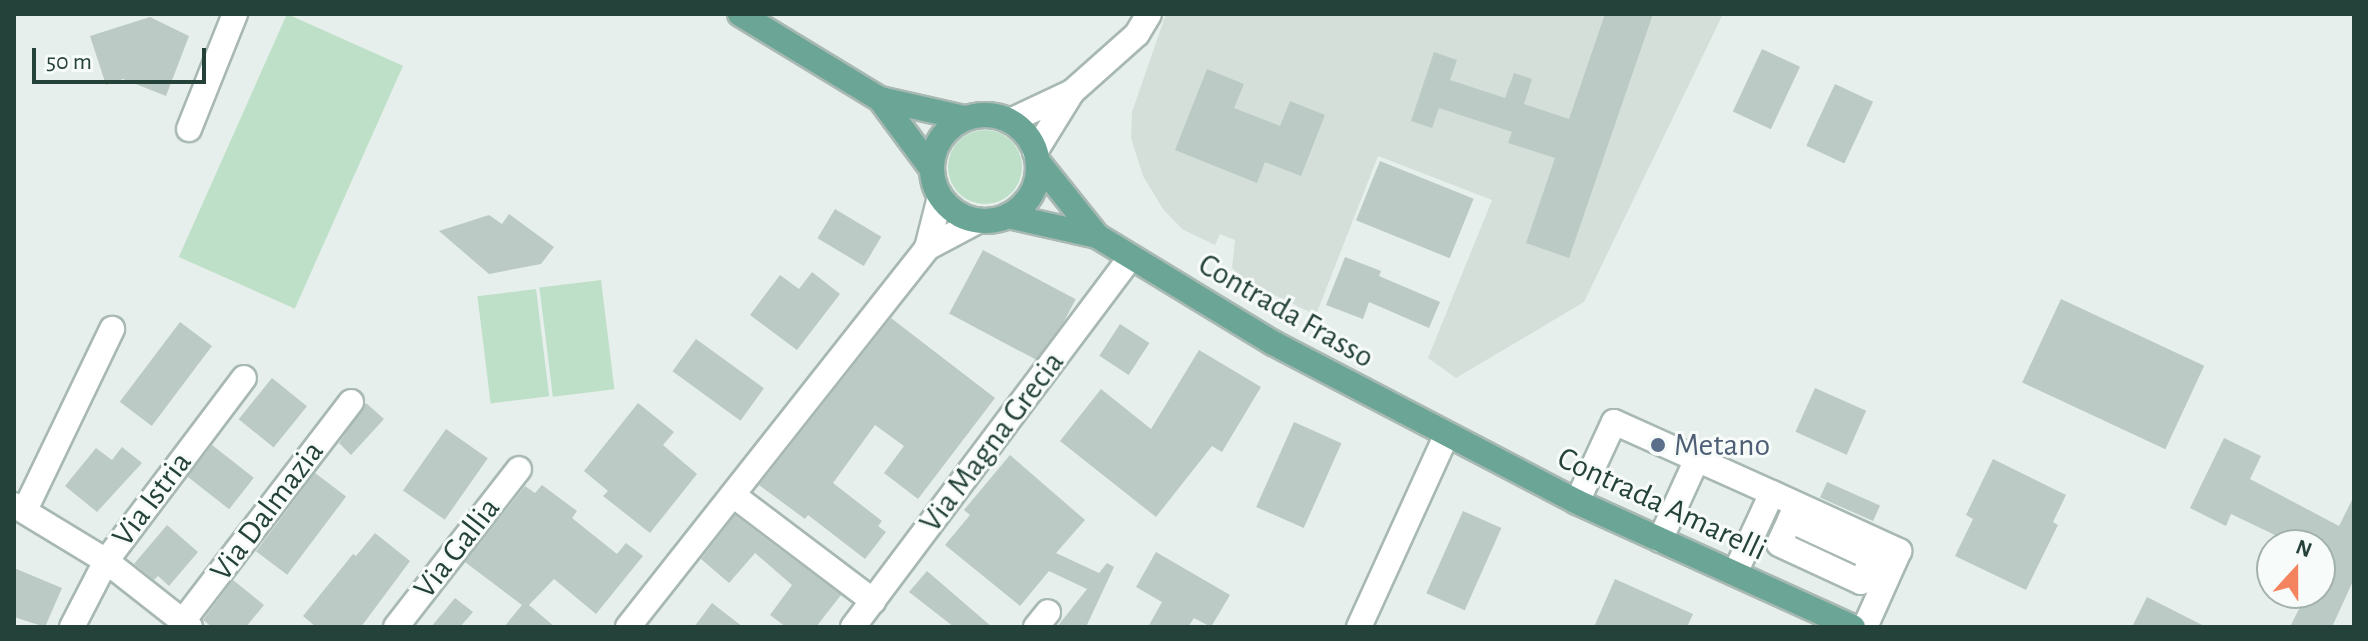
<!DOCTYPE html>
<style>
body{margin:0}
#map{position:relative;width:2368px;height:641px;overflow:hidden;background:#e6efeb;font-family:"Alegreya Sans",sans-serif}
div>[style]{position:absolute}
.built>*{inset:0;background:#d4dfda}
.green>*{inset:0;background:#bfe0c8;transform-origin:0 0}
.round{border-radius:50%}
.building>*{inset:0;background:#bbcac4;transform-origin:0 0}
.roads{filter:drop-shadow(2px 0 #a8b8b2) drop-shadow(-2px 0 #a8b8b2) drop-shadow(0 2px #a8b8b2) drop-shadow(0 -2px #a8b8b2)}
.minor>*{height:24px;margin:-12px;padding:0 12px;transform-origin:12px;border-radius:12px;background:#fff}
.major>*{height:24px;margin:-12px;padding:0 12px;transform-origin:12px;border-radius:12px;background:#6aa596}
.major>.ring{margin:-12px;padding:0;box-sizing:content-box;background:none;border:24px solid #6aa596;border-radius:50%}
.dots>*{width:22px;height:22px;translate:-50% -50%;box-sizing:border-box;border:4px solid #f7fbf9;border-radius:50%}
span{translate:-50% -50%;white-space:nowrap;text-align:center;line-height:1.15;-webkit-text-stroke:6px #f7fbf9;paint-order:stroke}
.street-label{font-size:32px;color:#24423a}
.service-label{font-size:32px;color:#4e5e75}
.left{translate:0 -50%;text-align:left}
.frame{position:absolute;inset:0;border:16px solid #24423a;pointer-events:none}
.north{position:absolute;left:2256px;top:529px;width:80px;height:80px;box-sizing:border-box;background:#f7fbf9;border:2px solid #a3b1ad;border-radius:50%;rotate:21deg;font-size:22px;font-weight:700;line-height:32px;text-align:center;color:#24423a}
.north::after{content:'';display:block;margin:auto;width:28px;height:36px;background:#f4845f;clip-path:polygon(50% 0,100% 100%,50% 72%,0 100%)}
.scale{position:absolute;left:32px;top:48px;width:174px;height:36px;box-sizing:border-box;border:4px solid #24423a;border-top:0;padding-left:10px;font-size:24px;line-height:28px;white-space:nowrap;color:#24423a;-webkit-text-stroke:6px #f7fbf9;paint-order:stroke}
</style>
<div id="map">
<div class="built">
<i style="clip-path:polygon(1166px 14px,1723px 14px,1584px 302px,1456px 378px,1428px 358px,1492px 200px,1378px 156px,1316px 315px,1246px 281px,1232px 268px,1235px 240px,1220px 234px,1215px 245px,1182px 229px,1163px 209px,1143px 176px,1131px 138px,1132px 112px)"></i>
</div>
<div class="green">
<i style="left:287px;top:14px;width:127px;height:266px;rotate:24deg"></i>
<i class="round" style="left:948px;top:130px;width:74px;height:74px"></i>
<i style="left:601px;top:280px;width:110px;height:62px;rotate:83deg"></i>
<i style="left:536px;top:289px;width:108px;height:59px;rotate:83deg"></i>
</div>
<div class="building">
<i style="clip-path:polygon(1605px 14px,1653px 14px,1569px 258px,1526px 243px,1555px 158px,1508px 143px,1512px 132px,1439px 108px,1432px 128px,1411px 121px,1434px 52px,1457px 60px,1450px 80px,1505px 98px,1514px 73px,1532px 79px,1524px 104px,1569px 119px)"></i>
<i style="clip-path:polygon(150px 17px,189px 36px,166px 96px,123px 79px,106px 85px,90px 36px)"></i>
<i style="left:1762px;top:49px;width:42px;height:69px;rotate:25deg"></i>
<i style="clip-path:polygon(1207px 69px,1244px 84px,1234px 108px,1280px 126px,1290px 101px,1325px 115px,1301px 176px,1265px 162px,1257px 183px,1175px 150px)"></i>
<i style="left:1835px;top:84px;width:42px;height:68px;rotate:25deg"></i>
<i style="left:1380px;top:161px;width:101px;height:64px;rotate:22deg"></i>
<i style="left:835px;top:209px;width:54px;height:34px;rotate:31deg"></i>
<i style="clip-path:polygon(509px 214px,554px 247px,541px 264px,489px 274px,439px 231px,489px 215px,502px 224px)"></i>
<i style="left:983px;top:250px;width:105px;height:72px;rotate:28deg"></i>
<i style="clip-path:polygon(1345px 257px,1381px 271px,1379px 276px,1440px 302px,1429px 328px,1369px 302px,1363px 319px,1326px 305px)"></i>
<i style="clip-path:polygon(812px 272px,840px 294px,797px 350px,750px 315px,780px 275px,799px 289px)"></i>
<i style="left:2061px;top:299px;width:158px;height:92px;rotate:25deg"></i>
<i style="clip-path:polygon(891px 318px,995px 398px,918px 499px,884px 473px,904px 446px,875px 425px,833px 483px,882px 521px,878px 526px,886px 532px,865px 559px,808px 515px,805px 519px,759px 485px)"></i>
<i style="left:180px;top:322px;width:40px;height:100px;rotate:37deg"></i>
<i style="left:1120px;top:324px;width:35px;height:38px;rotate:33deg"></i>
<i style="left:696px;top:339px;width:84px;height:40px;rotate:36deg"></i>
<i style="clip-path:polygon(1199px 350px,1261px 387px,1222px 452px,1212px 446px,1156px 517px,1060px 441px,1101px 389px,1151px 429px)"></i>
<i style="left:272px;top:378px;width:45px;height:53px;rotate:39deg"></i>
<i style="left:1815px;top:388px;width:56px;height:48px;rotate:24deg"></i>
<i style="clip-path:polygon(366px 403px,384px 419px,351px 455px,339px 443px)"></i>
<i style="clip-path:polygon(638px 403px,674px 432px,663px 445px,697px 474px,650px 533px,603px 496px,608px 491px,584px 471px)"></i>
<i style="left:1294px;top:422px;width:52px;height:93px;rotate:24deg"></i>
<i style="left:446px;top:429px;width:51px;height:75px;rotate:35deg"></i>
<i style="clip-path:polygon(2224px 438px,2261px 456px,2250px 479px,2339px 526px,2354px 496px,2354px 579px,2332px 627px,2290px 627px,2307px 593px,2320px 593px,2320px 545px,2296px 545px,2231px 514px,2226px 526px,2190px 508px)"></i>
<i style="left:212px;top:445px;width:53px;height:40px;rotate:38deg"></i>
<i style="clip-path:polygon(122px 447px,142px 463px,97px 512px,65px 486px,96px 448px,112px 460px)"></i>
<i style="clip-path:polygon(1010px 455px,1085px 520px,1056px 553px,1099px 573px,1107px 563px,1114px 567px,1086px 627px,1057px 627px,1087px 589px,1049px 571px,1020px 606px,945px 545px,970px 515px,964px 510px)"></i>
<i style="clip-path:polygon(1993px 459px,2066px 495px,2053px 522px,2058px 525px,2026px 590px,1955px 556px,1973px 519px,1966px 515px)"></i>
<i style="left:315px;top:473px;width:39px;height:98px;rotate:37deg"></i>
<i style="left:1827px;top:482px;width:58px;height:17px;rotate:24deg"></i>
<i style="clip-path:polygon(542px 485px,577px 511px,572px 518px,617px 554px,626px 543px,643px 556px,596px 614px,554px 579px,529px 605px,555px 627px,504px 627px,522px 605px,465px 562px,525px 486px,535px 493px)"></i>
<i style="left:1463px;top:511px;width:42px;height:90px;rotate:24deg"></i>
<i style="clip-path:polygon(735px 515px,841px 595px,816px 627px,786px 627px,770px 615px,792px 585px,755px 553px,729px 583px,701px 559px)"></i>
<i style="clip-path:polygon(167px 525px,198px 552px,169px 586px,158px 576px,154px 580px,134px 564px)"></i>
<i style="clip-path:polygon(375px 533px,410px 561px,361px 627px,316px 627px,303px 616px,353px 554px,356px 556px)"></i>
<i style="clip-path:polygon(1156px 552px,1230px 595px,1211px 627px,1194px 618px,1188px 627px,1148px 627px,1162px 602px,1136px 587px)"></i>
<i style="clip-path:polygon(14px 568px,62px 588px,45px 627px,14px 617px)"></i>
<i style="clip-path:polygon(927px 571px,992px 627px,954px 627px,909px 592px)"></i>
<i style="clip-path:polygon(1615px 579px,1693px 614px,1687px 627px,1594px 627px)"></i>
<i style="clip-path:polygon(233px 580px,264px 605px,246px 627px,212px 627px,203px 620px)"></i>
<i style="clip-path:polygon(2147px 597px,2206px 627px,2132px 627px)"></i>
<i style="clip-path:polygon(455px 598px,473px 612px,460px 627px,431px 627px)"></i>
<i style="clip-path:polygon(712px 603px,743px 627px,694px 627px)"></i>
</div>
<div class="roads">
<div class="minor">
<i style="left:1010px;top:121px;width:68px;rotate:-25.1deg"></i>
<i style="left:189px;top:129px;width:124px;rotate:-68.2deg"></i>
<i style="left:1035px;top:152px;width:70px;rotate:-58.3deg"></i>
<i style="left:1072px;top:92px;width:87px;rotate:-41.7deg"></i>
<i style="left:1137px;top:34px;width:23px;rotate:-59deg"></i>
<i style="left:927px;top:248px;width:58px;rotate:-27.9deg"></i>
<i style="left:733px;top:495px;width:176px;rotate:37.1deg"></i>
<i style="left:1577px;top:502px;width:88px;rotate:-65.2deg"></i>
<i style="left:1614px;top:422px;width:173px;rotate:24.2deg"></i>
<i style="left:14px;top:505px;width:108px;rotate:31.3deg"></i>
<i style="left:106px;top:561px;width:107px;rotate:38.2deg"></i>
<i style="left:1796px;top:506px;width:15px;rotate:113deg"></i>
<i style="left:1790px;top:520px;width:90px;rotate:24.9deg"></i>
<i style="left:1872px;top:558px;width:13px;rotate:-63deg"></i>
<i style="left:25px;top:510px;width:201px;rotate:-64.3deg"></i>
<i style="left:1790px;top:520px;width:26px;rotate:115deg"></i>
<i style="left:1779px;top:544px;width:90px;rotate:24.9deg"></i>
<i style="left:1861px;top:582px;width:26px;rotate:-65deg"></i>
<i style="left:1660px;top:540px;width:89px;rotate:-65.4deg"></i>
<i style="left:1735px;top:573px;width:88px;rotate:-65.2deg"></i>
<i style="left:1772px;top:493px;width:140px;rotate:24.5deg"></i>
<i style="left:1899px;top:551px;width:83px;rotate:114.1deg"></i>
<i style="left:183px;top:621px;width:276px;rotate:-52.5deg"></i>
<i style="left:72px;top:627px;width:74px;rotate:-62.7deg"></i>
<i style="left:106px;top:561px;width:229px;rotate:-53deg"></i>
<i style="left:396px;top:627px;width:200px;rotate:-52.1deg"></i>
<i style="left:628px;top:627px;width:483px;rotate:-51.7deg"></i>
<i style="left:927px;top:248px;width:53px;rotate:-75.7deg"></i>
<i style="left:853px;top:627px;width:461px;rotate:-53.1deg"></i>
<i style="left:1036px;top:627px;width:19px;rotate:-51deg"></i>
<i style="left:1359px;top:627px;width:210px;rotate:-65.5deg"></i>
</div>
<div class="major">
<i style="left:740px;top:14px;width:164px;rotate:31.3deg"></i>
<i style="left:880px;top:99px;width:86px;rotate:12.7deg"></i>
<i style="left:880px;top:99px;width:86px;rotate:53.5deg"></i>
<i class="ring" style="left:932px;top:115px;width:82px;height:82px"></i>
<i style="left:1038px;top:162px;width:95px;rotate:51.4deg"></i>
<i style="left:1097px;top:236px;width:206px;rotate:31.3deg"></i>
<i style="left:1273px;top:343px;width:343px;rotate:27.6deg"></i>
<i style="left:1577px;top:502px;width:303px;rotate:24.4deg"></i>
<i style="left:1008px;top:216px;width:91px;rotate:12.7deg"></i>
</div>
</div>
<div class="dots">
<i style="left:1658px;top:445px;background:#5c6f8a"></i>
</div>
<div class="street-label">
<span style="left:1286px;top:311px;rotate:30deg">Contrada Frasso</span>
<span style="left:992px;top:442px;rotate:-53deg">Via Magna Grecia</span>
<span style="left:152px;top:499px;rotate:-53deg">Via Istria</span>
<span style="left:1662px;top:504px;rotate:25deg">Contrada Amarelli</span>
<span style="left:267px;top:511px;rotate:-53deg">Via Dalmazia</span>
<span style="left:457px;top:548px;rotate:-52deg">Via Gallia</span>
</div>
<div class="service-label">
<span class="left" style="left:1674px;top:445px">Metano</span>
</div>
<div class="frame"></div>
<div class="north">N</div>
<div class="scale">50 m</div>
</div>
